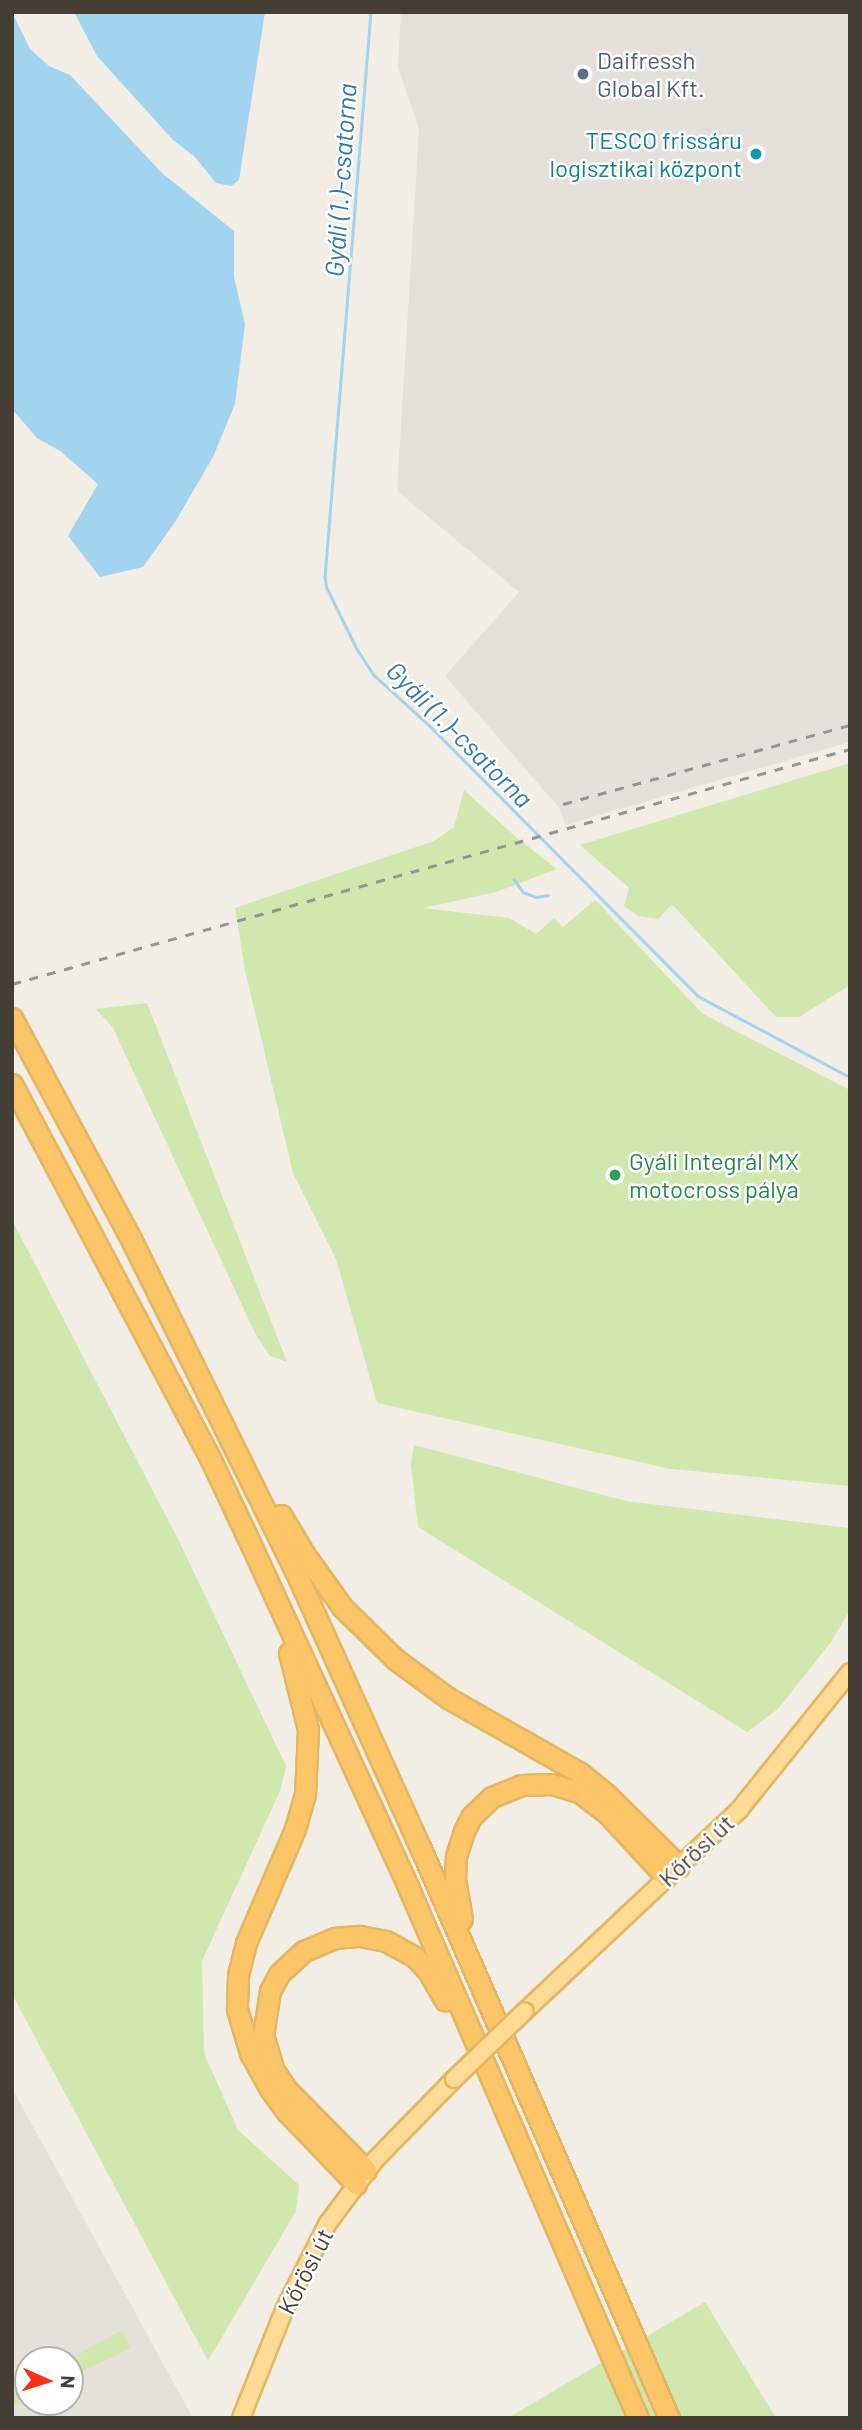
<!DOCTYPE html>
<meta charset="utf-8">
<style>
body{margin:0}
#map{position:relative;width:862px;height:2430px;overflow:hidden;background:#f3eee5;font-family:Barlow,sans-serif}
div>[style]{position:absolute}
.industrial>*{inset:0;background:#e5e0da}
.green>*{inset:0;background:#d0e7ae}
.water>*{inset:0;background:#a2d3ef}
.stream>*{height:2.5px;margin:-1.25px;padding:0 1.25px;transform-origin:1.25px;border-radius:1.25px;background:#a2d3ef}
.roads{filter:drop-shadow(2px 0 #e2b764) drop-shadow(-2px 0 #e2b764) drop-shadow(0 2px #e2b764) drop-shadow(0 -2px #e2b764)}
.major>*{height:16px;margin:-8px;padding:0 8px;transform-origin:8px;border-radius:8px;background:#fddb94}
.highway>*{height:19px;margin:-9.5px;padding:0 9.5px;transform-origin:9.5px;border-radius:9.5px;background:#fcc567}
.rail>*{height:2.5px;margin-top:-1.25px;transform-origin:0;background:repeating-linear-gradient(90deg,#959595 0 9px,transparent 0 18px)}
.bridges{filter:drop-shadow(2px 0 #e2b764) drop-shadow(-2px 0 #e2b764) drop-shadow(0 2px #e2b764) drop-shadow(0 -2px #e2b764)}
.major-bridge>*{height:16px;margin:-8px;padding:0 8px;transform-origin:8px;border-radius:8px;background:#fddb94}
.dots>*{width:19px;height:19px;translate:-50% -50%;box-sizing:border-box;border:4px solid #fff;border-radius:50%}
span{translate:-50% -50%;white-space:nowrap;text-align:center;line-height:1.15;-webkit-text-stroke:5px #fff;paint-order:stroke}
.service-label{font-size:24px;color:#4e5e75}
.left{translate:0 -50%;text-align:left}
.culture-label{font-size:24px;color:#0d838f}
.right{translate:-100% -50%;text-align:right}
.leisure-label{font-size:24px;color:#27864d}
.street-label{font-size:24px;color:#453e35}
.water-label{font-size:26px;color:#2e7aa8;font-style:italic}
.frame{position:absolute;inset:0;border:14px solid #453e35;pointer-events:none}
.north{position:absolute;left:14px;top:2346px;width:70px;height:70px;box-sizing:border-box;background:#fff;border:2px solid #b5b2ae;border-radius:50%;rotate:93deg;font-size:19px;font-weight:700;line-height:28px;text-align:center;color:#453e35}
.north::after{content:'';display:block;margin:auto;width:24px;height:32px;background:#f83017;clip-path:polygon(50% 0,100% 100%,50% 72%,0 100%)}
</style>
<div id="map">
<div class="industrial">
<i style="clip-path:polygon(401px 12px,850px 12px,850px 742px,565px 825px,560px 809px,445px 676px,519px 592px,397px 491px,419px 129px,398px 68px)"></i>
<i style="clip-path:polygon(evenodd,12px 2088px,193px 2418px,12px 2418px,12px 2088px,28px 2360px,70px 2360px,70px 2402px,28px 2402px,28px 2360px)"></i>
</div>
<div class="green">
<i style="clip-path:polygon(850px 763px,850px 985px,799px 1017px,776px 1017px,672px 904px,658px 919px,638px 916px,624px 906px,629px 888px,580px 845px)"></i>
<i style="clip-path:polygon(464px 790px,517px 838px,557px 869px,496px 892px,423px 908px,509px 918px,536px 934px,554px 918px,563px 927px,595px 900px,703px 1014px,850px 1090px,850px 1486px,671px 1469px,377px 1403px,336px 1259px,293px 1173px,245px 970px,235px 908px,434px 841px,454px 827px)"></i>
<i style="clip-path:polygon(147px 1003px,287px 1362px,270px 1356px,255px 1333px,113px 1028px,96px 1009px)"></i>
<i style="clip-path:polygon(12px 1220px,179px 1541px,286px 1766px,280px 1791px,202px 1961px,204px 2053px,238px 2130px,299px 2185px,296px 2211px,208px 2361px,12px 1994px)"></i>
<i style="clip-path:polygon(414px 1445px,626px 1501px,849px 1528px,850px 1610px,831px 1642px,778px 1709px,747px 1732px,418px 1527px,411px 1464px)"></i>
<i style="clip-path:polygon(705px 2302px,776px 2418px,508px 2418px,562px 2386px)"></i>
<i style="clip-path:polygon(122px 2330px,131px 2348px,70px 2377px,68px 2360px)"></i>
<i style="clip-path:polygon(28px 2379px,28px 2398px,12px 2406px,12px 2386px)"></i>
</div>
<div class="water">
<i style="clip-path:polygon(12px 12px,30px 49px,49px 66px,70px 75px,162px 173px,234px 231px,234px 277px,245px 324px,235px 404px,213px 457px,175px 522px,143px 567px,100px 577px,68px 536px,98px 484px,60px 451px,37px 438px,12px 409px)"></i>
<i style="clip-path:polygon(74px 12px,265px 12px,239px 180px,231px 186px,216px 183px,195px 157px,173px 140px,97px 56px)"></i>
</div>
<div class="stream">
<i style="left:371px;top:12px;width:567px;rotate:94.65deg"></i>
<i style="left:325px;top:577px;width:11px;rotate:80deg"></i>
<i style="left:327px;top:588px;width:68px;rotate:63.8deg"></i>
<i style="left:357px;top:649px;width:31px;rotate:57deg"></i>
<i style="left:374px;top:675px;width:76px;rotate:42.3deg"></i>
<i style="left:430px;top:726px;width:380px;rotate:45.2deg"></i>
<i style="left:698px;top:996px;width:172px;rotate:28.1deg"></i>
<i style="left:514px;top:879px;width:16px;rotate:55deg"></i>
<i style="left:523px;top:892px;width:14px;rotate:21deg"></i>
<i style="left:536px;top:897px;width:12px;rotate:-9deg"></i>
</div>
<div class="roads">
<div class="major">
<i style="left:525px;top:2011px;width:294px;rotate:-43.2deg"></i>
<i style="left:739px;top:1810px;width:177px;rotate:-51.2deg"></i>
<i style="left:241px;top:2418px;width:118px;rotate:-68.2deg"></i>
<i style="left:285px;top:2308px;width:95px;rotate:-63.2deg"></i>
<i style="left:328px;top:2223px;width:79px;rotate:-53.3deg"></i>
<i style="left:375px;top:2160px;width:113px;rotate:-45.7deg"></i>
</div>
<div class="highway">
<i style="left:12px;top:1018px;width:247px;rotate:61.7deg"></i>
<i style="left:129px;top:1235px;width:381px;rotate:63.7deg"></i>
<i style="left:298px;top:1577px;width:299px;rotate:65.7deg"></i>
<i style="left:421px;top:1849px;width:621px;rotate:66.45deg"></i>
<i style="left:12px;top:1084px;width:423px;rotate:62.1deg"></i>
<i style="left:210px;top:1458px;width:84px;rotate:64.7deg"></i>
<i style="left:246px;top:1534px;width:391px;rotate:65.3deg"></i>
<i style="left:409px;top:1889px;width:576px;rotate:66.59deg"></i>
<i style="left:281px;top:1515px;width:47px;rotate:59deg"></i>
<i style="left:305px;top:1555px;width:65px;rotate:54.4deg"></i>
<i style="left:343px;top:1608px;width:73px;rotate:44.4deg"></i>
<i style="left:395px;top:1659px;width:66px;rotate:36.3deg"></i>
<i style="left:448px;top:1698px;width:152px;rotate:29.6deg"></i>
<i style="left:580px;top:1773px;width:36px;rotate:39deg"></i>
<i style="left:608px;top:1796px;width:100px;rotate:44.6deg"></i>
<i style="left:289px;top:1653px;width:78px;rotate:76deg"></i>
<i style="left:308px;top:1729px;width:65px;rotate:92.6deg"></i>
<i style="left:305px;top:1794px;width:36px;rotate:106deg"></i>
<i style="left:295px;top:1829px;width:124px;rotate:113.3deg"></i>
<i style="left:246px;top:1943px;width:34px;rotate:104deg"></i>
<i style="left:238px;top:1976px;width:33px;rotate:92deg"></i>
<i style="left:237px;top:2009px;width:46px;rotate:73.5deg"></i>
<i style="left:250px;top:2053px;width:41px;rotate:60.9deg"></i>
<i style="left:270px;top:2089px;width:29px;rotate:54deg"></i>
<i style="left:287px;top:2112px;width:100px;rotate:46.2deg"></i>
<i style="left:462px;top:1919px;width:39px;rotate:-100deg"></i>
<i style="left:455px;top:1881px;width:25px;rotate:-88deg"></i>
<i style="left:456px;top:1856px;width:26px;rotate:-72deg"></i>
<i style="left:464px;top:1831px;width:16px;rotate:-63deg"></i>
<i style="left:471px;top:1817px;width:29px;rotate:-44deg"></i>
<i style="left:492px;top:1797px;width:31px;rotate:-22deg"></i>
<i style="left:521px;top:1785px;width:31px;rotate:-2deg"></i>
<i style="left:552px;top:1784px;width:28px;rotate:17deg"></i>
<i style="left:579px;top:1792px;width:35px;rotate:37deg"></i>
<i style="left:607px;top:1813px;width:87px;rotate:47.3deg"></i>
<i style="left:366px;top:2170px;width:112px;rotate:-134.6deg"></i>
<i style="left:287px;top:2090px;width:23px;rotate:-124deg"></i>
<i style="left:274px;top:2071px;width:37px;rotate:-107deg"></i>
<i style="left:263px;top:2036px;width:46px;rotate:-81.2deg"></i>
<i style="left:270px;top:1991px;width:19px;rotate:-62deg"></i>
<i style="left:279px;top:1974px;width:34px;rotate:-43deg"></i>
<i style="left:304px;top:1951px;width:34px;rotate:-23deg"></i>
<i style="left:335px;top:1938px;width:25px;rotate:-5deg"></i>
<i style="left:360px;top:1936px;width:26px;rotate:11deg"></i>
<i style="left:386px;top:1941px;width:33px;rotate:29deg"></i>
<i style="left:415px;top:1957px;width:19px;rotate:47deg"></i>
<i style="left:428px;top:1971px;width:34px;rotate:60deg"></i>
</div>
</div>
<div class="rail">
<i style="left:563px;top:804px;width:298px;rotate:-15.4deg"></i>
<i style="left:12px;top:984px;width:870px;rotate:-15.67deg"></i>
</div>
<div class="bridges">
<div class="major-bridge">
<i style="left:454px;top:2079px;width:98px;rotate:-43.8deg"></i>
</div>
</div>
<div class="dots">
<i style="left:583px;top:74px;background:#5c6f8a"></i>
<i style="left:756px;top:154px;background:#0f9aa8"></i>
<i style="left:615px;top:1175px;background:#2e9e5b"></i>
</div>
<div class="service-label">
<span class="left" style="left:597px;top:74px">Daifressh<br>Global Kft.</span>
</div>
<div class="culture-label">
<span class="right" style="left:742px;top:154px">TESCO frissáru<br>logisztikai központ</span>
</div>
<div class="leisure-label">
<span class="left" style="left:629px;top:1175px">Gyáli Integrál MX<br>motocross pálya</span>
</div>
<div class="street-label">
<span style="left:696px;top:1850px;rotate:-43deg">Kőrösi út</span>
<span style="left:305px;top:2271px;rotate:-63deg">Kőrösi út</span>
</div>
<div class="water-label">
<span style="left:340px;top:180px;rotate:-86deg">Gyáli (1.)-csatorna</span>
<span style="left:460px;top:734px;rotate:45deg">Gyáli (1.)-csatorna</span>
</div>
<div class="frame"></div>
<div class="north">N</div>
</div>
